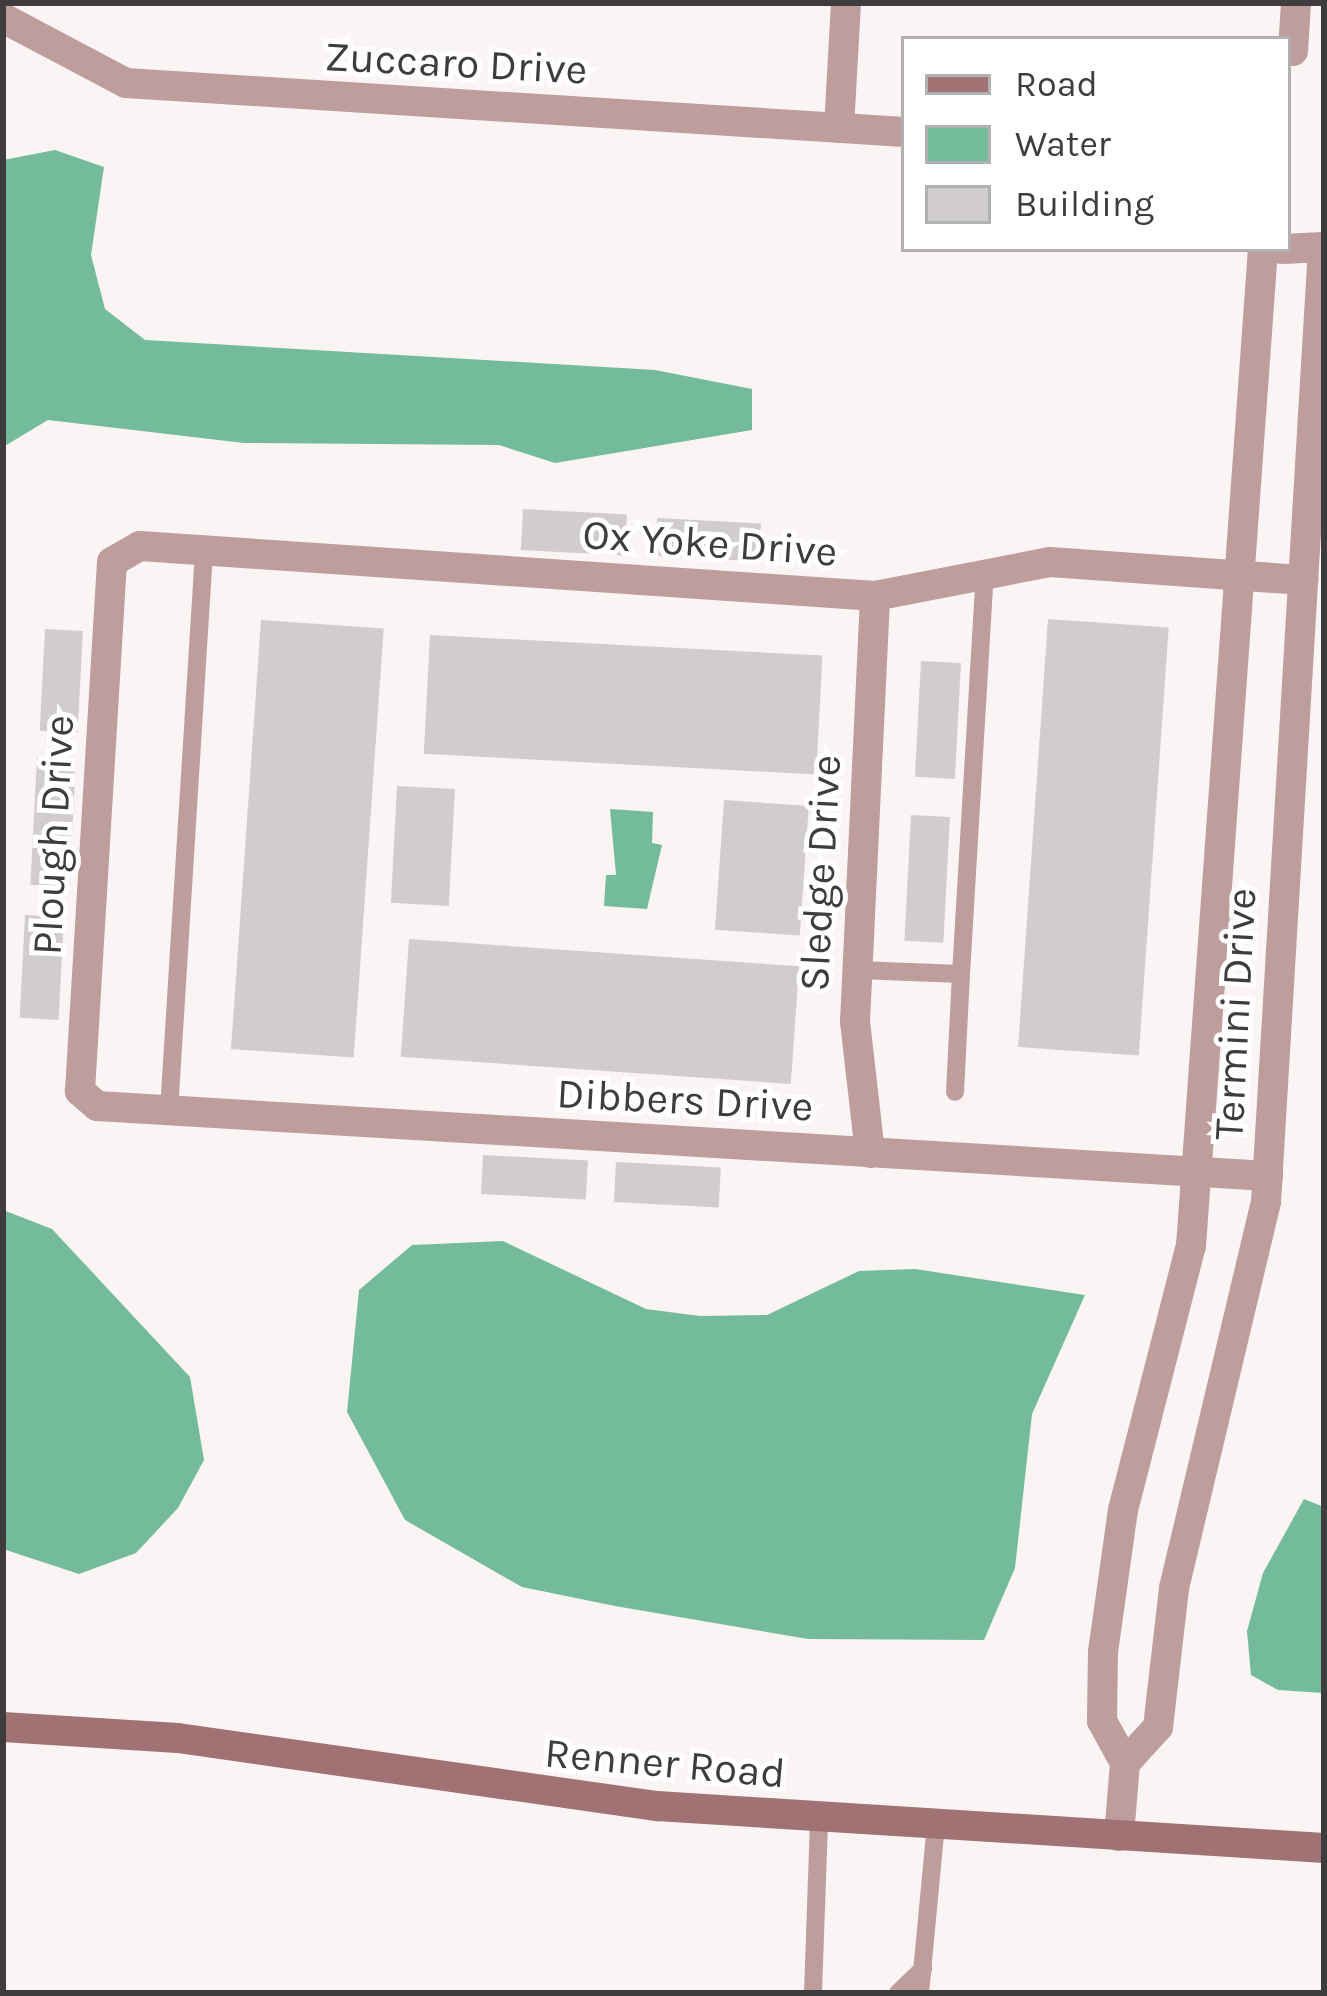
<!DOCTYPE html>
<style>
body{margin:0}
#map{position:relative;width:1327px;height:1996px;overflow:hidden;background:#faf4f4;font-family:Karla,sans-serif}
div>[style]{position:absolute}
.water>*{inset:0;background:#73bb9b}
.building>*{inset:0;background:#d2cdcd;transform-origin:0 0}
.service>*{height:18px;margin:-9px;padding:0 9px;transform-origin:9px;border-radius:9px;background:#be9d9d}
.minor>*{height:30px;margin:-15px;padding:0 15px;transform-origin:15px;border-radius:15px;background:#be9d9d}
.secondary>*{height:30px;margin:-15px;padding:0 15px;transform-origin:15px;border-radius:15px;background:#a17273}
span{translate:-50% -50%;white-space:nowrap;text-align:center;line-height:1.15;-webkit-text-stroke:10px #fff;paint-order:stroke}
.street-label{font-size:42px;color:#3e3c3c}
.frame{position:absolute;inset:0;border:6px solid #3e3c3c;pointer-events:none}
.legend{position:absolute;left:901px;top:36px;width:390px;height:216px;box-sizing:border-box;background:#fff;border:3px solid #b2b1b1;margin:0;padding:15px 21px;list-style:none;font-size:36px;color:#3e3c3c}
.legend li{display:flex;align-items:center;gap:24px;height:60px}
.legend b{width:60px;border:3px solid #b2b1b1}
</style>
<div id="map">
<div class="water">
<i style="clip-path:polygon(55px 150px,104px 167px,91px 255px,105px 309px,145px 340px,655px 370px,752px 389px,752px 430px,555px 463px,499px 445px,244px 443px,48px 420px,3px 447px,3px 160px)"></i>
<i style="clip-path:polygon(610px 809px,653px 812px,652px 843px,662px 845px,647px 909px,604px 906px,606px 875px,616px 875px)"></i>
<i style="clip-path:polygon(3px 1210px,52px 1229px,190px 1377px,204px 1460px,178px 1508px,136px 1553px,79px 1574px,3px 1549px)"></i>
<i style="clip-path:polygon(503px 1241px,646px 1309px,700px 1316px,767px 1315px,859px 1271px,915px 1269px,1085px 1295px,1032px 1414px,1015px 1568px,984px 1640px,808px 1639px,615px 1606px,522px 1587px,405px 1520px,347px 1412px,359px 1290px,412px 1245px)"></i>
<i style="clip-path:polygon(1304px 1499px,1324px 1507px,1324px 1693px,1278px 1690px,1251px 1675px,1247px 1631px,1263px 1573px)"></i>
</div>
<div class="building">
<i style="left:523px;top:509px;width:104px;height:41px;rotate:3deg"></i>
<i style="left:657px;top:518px;width:104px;height:38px;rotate:3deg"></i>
<i style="left:1048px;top:619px;width:121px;height:429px;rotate:4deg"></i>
<i style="left:261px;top:620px;width:123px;height:430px;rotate:4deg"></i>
<i style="left:45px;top:629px;width:38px;height:102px;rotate:3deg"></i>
<i style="left:430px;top:635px;width:393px;height:119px;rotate:3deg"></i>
<i style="left:921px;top:661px;width:40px;height:116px;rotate:3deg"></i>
<i style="left:37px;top:758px;width:39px;height:127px;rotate:3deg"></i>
<i style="left:397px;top:786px;width:58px;height:117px;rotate:3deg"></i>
<i style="left:724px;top:800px;width:85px;height:130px;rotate:4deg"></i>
<i style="left:911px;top:815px;width:39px;height:126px;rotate:3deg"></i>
<i style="left:25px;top:915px;width:39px;height:103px;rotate:3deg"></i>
<i style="left:409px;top:939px;width:391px;height:118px;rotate:4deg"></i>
<i style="left:483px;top:1155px;width:105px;height:39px;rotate:3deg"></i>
<i style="left:616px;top:1162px;width:105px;height:40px;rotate:3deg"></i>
</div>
<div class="service">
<i style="left:858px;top:970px;width:103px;rotate:2.2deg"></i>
<i style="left:961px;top:974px;width:118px;rotate:92.9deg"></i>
<i style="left:961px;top:974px;width:403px;rotate:-86.6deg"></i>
<i style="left:169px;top:1111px;width:561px;rotate:-86.42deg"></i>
<i style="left:813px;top:1993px;width:175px;rotate:-88deg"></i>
<i style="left:898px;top:1993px;width:35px;rotate:-44deg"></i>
<i style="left:920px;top:1993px;width:169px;rotate:-84.6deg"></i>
</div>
<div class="minor">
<i style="left:3px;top:18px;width:139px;rotate:27.9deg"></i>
<i style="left:126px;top:83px;width:780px;rotate:3.6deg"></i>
<i style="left:1293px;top:51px;width:48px;rotate:-86.4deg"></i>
<i style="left:839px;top:128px;width:125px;rotate:-86.8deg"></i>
<i style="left:1282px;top:249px;width:42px;rotate:-2.7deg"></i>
<i style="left:870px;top:1153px;width:132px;rotate:-96.5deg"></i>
<i style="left:855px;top:1022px;width:426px;rotate:-87.3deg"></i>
<i style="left:1268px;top:1176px;width:1173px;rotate:-176.58deg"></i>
<i style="left:97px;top:1106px;width:23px;rotate:-139deg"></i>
<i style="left:80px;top:1091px;width:530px;rotate:-86.54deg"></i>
<i style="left:112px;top:562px;width:32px;rotate:-30deg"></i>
<i style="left:140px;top:546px;width:737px;rotate:3.89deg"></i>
<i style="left:875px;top:596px;width:178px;rotate:-11deg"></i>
<i style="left:1050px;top:562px;width:254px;rotate:4.1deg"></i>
<i style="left:1125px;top:1763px;width:49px;rotate:-47.5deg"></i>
<i style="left:1158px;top:1727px;width:140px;rotate:-83.4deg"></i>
<i style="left:1174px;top:1588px;width:397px;rotate:-76.6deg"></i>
<i style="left:1266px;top:1202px;width:957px;rotate:-86.58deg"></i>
<i style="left:1119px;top:1836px;width:73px;rotate:-85.3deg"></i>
<i style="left:1125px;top:1763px;width:48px;rotate:-118.7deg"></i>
<i style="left:1102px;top:1721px;width:69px;rotate:-89.2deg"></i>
<i style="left:1103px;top:1652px;width:143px;rotate:-82deg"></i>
<i style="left:1123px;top:1510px;width:273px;rotate:-75.6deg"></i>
<i style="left:1191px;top:1246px;width:1000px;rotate:-85.87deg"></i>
</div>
<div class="secondary">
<i style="left:3px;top:1727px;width:175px;rotate:3.6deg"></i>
<i style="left:178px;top:1738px;width:484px;rotate:8.1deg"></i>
<i style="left:657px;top:1806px;width:668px;rotate:3.6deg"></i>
</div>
<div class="street-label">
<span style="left:456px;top:63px;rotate:3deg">Zuccaro Drive</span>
<span style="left:710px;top:543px;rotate:4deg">Ox Yoke Drive</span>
<span style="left:53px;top:835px;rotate:-87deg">Plough Drive</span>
<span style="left:820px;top:873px;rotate:-87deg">Sledge Drive</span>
<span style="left:1235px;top:1014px;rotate:-87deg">Termini Drive</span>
<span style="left:685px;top:1100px;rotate:3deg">Dibbers Drive</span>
<span style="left:665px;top:1763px;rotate:5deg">Renner Road</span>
</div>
<div class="frame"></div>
<ul class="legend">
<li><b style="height:15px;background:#a17273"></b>Road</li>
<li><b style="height:33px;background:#73bb9b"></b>Water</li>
<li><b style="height:33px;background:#d2cdcd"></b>Building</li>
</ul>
</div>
